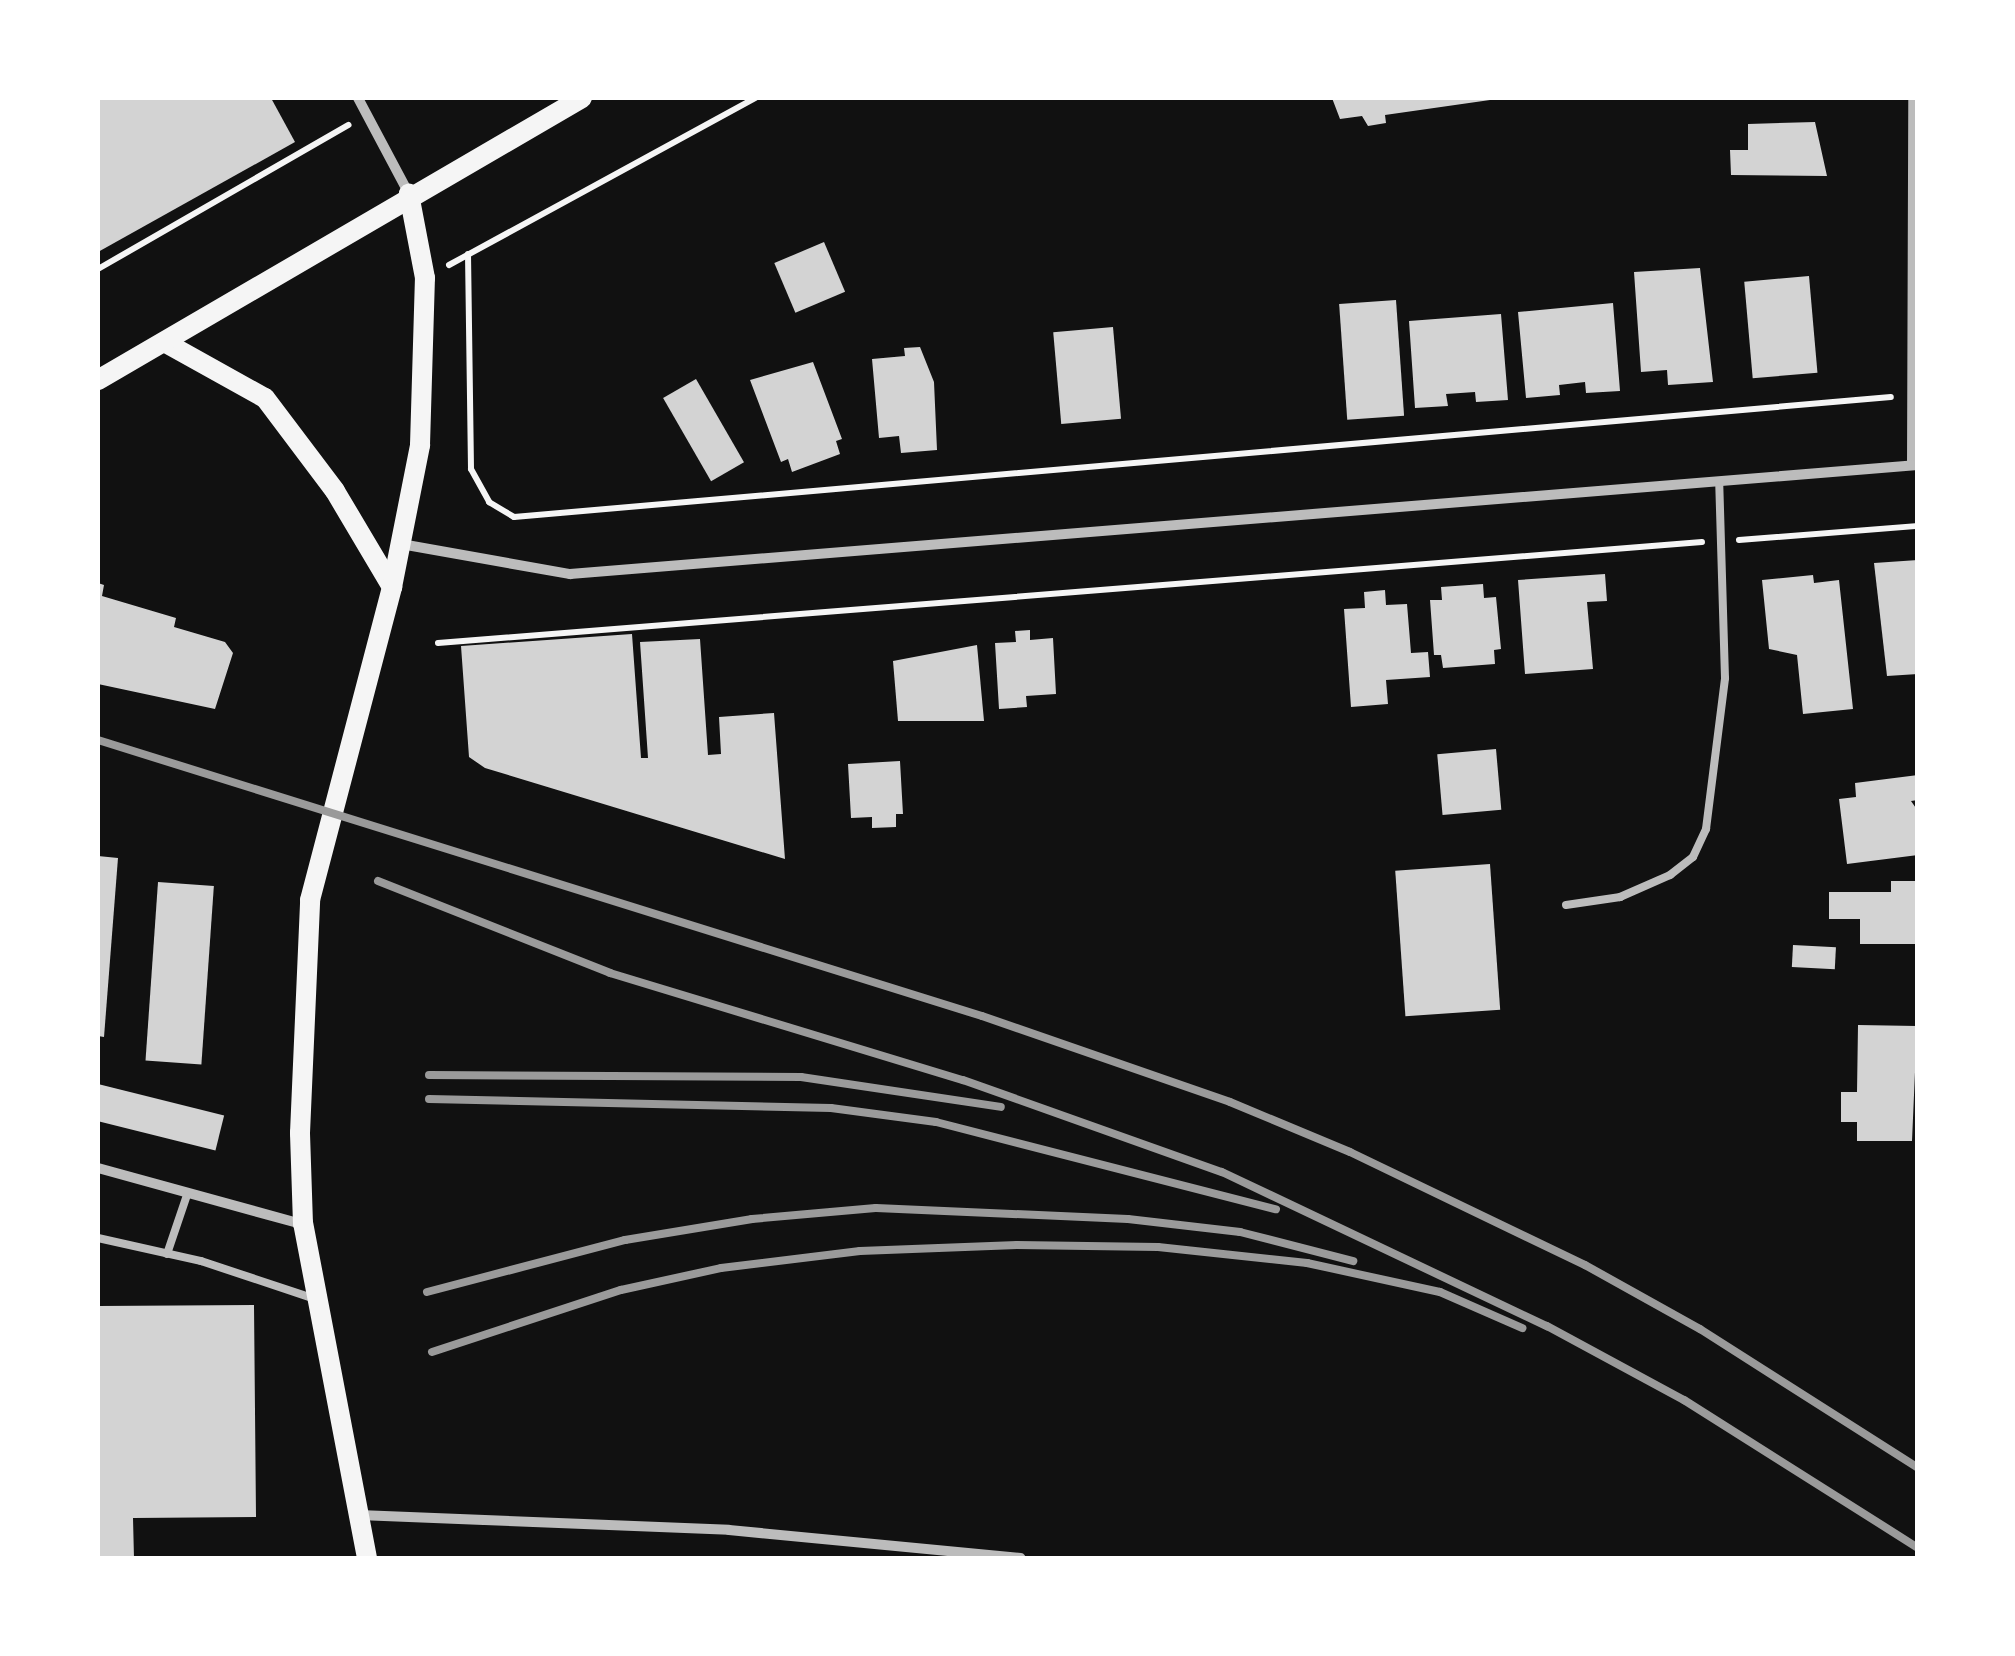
<!DOCTYPE html>
<style>
body{margin:0}
#map{position:relative;width:2015px;height:1656px;overflow:hidden;background:#111;font-family:"Public Sans",sans-serif}
div>[style]{position:absolute}
.building>*{inset:0;background:#d3d3d3;transform-origin:0 0}
.path>*{height:6px;margin:-3px;padding:0 3px;transform-origin:3px;border-radius:3px;background:#f5f5f5}
.service>*{height:8px;margin:-4px;padding:0 4px;transform-origin:4px;border-radius:4px;background:#bcbcbc}
.minor>*{height:10px;margin:-5px;padding:0 5px;transform-origin:5px;border-radius:5px;background:#bcbcbc}
.secondary>*{height:20px;margin:-10px;padding:0 10px;transform-origin:10px;border-radius:10px;background:#f5f5f5}
.rail>*{height:8px;margin:-4px;padding:0 4px;transform-origin:4px;border-radius:4px;background:#9a9a9a}
span{translate:-50% -50%;white-space:nowrap;text-align:center;line-height:1.15;-webkit-text-stroke:8px #fff;paint-order:stroke}
.frame{position:absolute;inset:0;border:100px solid #fff;pointer-events:none}
</style>
<div id="map">
<div class="building">
<i style="clip-path:polygon(98px 98px,271px 98px,295px 142px,98px 252px)"></i>
<i style="clip-path:polygon(1332px 98px,1490px 98px,1490px 100px,1385px 115px,1386px 123px,1368px 126px,1362px 116px,1340px 119px)"></i>
<i style="clip-path:polygon(1815px 122px,1827px 176px,1731px 175px,1730px 150px,1748px 150px,1748px 124px)"></i>
<i style="left:824px;top:242px;width:54px;height:54px;rotate:67deg"></i>
<i style="clip-path:polygon(1700px 268px,1713px 382px,1668px 385px,1667px 370px,1641px 372px,1634px 272px)"></i>
<i style="left:1809px;top:276px;width:97px;height:65px;rotate:85deg"></i>
<i style="left:1396px;top:300px;width:116px;height:57px;rotate:86deg"></i>
<i style="clip-path:polygon(1613px 303px,1620px 391px,1586px 393px,1585px 382px,1559px 385px,1560px 395px,1526px 398px,1518px 312px)"></i>
<i style="clip-path:polygon(1501px 314px,1508px 400px,1476px 402px,1475px 392px,1446px 394px,1448px 406px,1415px 408px,1409px 321px)"></i>
<i style="left:1113px;top:327px;width:92px;height:60px;rotate:85deg"></i>
<i style="clip-path:polygon(920px 347px,934px 382px,937px 450px,901px 453px,899px 436px,879px 438px,872px 359px,905px 356px,904px 348px)"></i>
<i style="clip-path:polygon(813px 362px,842px 439px,836px 441px,840px 454px,792px 472px,788px 459px,781px 462px,750px 380px)"></i>
<i style="left:696px;top:379px;width:96px;height:38px;rotate:60deg"></i>
<i style="clip-path:polygon(1918px 560px,1918px 674px,1887px 676px,1874px 563px)"></i>
<i style="clip-path:polygon(1605px 574px,1607px 601px,1587px 602px,1593px 669px,1525px 674px,1518px 580px)"></i>
<i style="clip-path:polygon(1813px 575px,1814px 583px,1839px 580px,1853px 709px,1803px 714px,1797px 655px,1769px 649px,1762px 580px)"></i>
<i style="clip-path:polygon(98px 583px,104px 585px,102px 596px,176px 618px,174px 627px,225px 642px,233px 653px,215px 709px,98px 684px)"></i>
<i style="clip-path:polygon(1483px 584px,1484px 598px,1496px 597px,1501px 649px,1494px 650px,1495px 664px,1443px 668px,1441px 655px,1434px 655px,1430px 600px,1442px 600px,1441px 587px)"></i>
<i style="clip-path:polygon(1385px 590px,1386px 605px,1407px 604px,1411px 653px,1428px 652px,1430px 677px,1386px 680px,1388px 704px,1351px 707px,1344px 609px,1365px 608px,1364px 592px)"></i>
<i style="clip-path:polygon(1030px 630px,1030px 640px,1053px 638px,1056px 694px,1026px 696px,1027px 707px,999px 709px,995px 643px,1016px 642px,1015px 631px)"></i>
<i style="clip-path:polygon(632px 634px,641px 758px,648px 758px,640px 642px,700px 639px,708px 755px,721px 754px,719px 717px,774px 713px,785px 859px,485px 768px,469px 757px,461px 646px)"></i>
<i style="clip-path:polygon(977px 645px,984px 721px,898px 721px,893px 661px)"></i>
<i style="left:1496px;top:749px;width:61px;height:59px;rotate:85deg"></i>
<i style="clip-path:polygon(900px 761px,903px 814px,896px 814px,896px 827px,872px 828px,872px 817px,851px 818px,848px 764px)"></i>
<i style="clip-path:polygon(1918px 775px,1918px 800px,1911px 801px,1918px 811px,1918px 855px,1847px 864px,1839px 799px,1856px 797px,1855px 783px)"></i>
<i style="clip-path:polygon(98px 856px,118px 858px,104px 1037px,98px 1036px)"></i>
<i style="left:1490px;top:864px;width:146px;height:95px;rotate:86deg"></i>
<i style="clip-path:polygon(1891px 881px,1916px 881px,1916px 944px,1860px 944px,1860px 919px,1829px 919px,1829px 892px,1891px 892px)"></i>
<i style="left:158px;top:882px;width:56px;height:179px;rotate:4deg"></i>
<i style="left:1793px;top:945px;width:43px;height:22px;rotate:3deg"></i>
<i style="clip-path:polygon(1858px 1025px,1917px 1026px,1912px 1141px,1857px 1141px,1857px 1122px,1841px 1122px,1841px 1092px,1857px 1092px)"></i>
<i style="left:98px;top:1084px;width:130px;height:36px;rotate:14deg"></i>
<i style="clip-path:polygon(254px 1305px,256px 1517px,133px 1518px,134px 1558px,98px 1558px,98px 1306px)"></i>
</div>
<div class="path">
<i style="left:468px;top:254px;width:215px;rotate:89.2deg"></i>
<i style="left:471px;top:469px;width:38px;rotate:61deg"></i>
<i style="left:489px;top:502px;width:29px;rotate:31deg"></i>
<i style="left:514px;top:517px;width:1382px;rotate:-4.98deg"></i>
<i style="left:449px;top:265px;width:349px;rotate:-28.6deg"></i>
<i style="left:98px;top:269px;width:289px;rotate:-29.9deg"></i>
<i style="left:1739px;top:540px;width:180px;rotate:-4.5deg"></i>
<i style="left:438px;top:643px;width:1268px;rotate:-4.57deg"></i>
</div>
<div class="service">
<i style="left:1566px;top:905px;width:55px;rotate:-8.4deg"></i>
<i style="left:1620px;top:897px;width:55px;rotate:-23.7deg"></i>
<i style="left:1670px;top:875px;width:29px;rotate:-38deg"></i>
<i style="left:1693px;top:857px;width:31px;rotate:-65deg"></i>
<i style="left:1706px;top:829px;width:152px;rotate:-82.8deg"></i>
<i style="left:1725px;top:678px;width:197px;rotate:-91.7deg"></i>
<i style="left:98px;top:1238px;width:106px;rotate:12.6deg"></i>
<i style="left:201px;top:1261px;width:120px;rotate:18.4deg"></i>
<i style="left:167px;top:1254px;width:65px;rotate:-71.3deg"></i>
</div>
<div class="minor">
<i style="left:358px;top:98px;width:109px;rotate:62deg"></i>
<i style="left:1912px;top:465px;width:367px;rotate:-89.8deg"></i>
<i style="left:401px;top:544px;width:172px;rotate:10.1deg"></i>
<i style="left:570px;top:574px;width:1352px;rotate:-4.62deg"></i>
<i style="left:98px;top:1168px;width:212px;rotate:15.4deg"></i>
<i style="left:359px;top:1515px;width:370px;rotate:2.3deg"></i>
<i style="left:729px;top:1530px;width:293px;rotate:5.5deg"></i>
</div>
<div class="secondary">
<i style="left:166px;top:343px;width:113px;rotate:29.1deg"></i>
<i style="left:265px;top:398px;width:116px;rotate:53deg"></i>
<i style="left:335px;top:491px;width:112px;rotate:59.3deg"></i>
<i style="left:98px;top:380px;width:560px;rotate:-30.23deg"></i>
<i style="left:367px;top:1558px;width:340px;rotate:-100.8deg"></i>
<i style="left:303px;top:1224px;width:91px;rotate:-91.9deg"></i>
<i style="left:300px;top:1133px;width:233px;rotate:-87.5deg"></i>
<i style="left:310px;top:900px;width:324px;rotate:-75.3deg"></i>
<i style="left:392px;top:587px;width:145px;rotate:-78.8deg"></i>
<i style="left:420px;top:445px;width:167px;rotate:-88.3deg"></i>
<i style="left:425px;top:278px;width:86px;rotate:-100.8deg"></i>
</div>
<div class="rail">
<i style="left:98px;top:740px;width:926px;rotate:17.34deg"></i>
<i style="left:982px;top:1016px;width:262px;rotate:19.1deg"></i>
<i style="left:1230px;top:1102px;width:130px;rotate:22.6deg"></i>
<i style="left:1350px;top:1152px;width:261px;rotate:25.7deg"></i>
<i style="left:1585px;top:1265px;width:132px;rotate:29.1deg"></i>
<i style="left:1700px;top:1329px;width:259px;rotate:32.5deg"></i>
<i style="left:378px;top:881px;width:250px;rotate:21.6deg"></i>
<i style="left:610px;top:973px;width:369px;rotate:16.9deg"></i>
<i style="left:963px;top:1080px;width:275px;rotate:19.6deg"></i>
<i style="left:1222px;top:1172px;width:360px;rotate:25.4deg"></i>
<i style="left:1547px;top:1326px;width:156px;rotate:28.4deg"></i>
<i style="left:1684px;top:1400px;width:277px;rotate:32.3deg"></i>
<i style="left:429px;top:1075px;width:372px;rotate:0.3deg"></i>
<i style="left:801px;top:1077px;width:202px;rotate:8.5deg"></i>
<i style="left:429px;top:1099px;width:402px;rotate:1.3deg"></i>
<i style="left:831px;top:1108px;width:106px;rotate:7.6deg"></i>
<i style="left:936px;top:1122px;width:351px;rotate:14.4deg"></i>
<i style="left:427px;top:1292px;width:205px;rotate:-14.7deg"></i>
<i style="left:625px;top:1240px;width:129px;rotate:-9.4deg"></i>
<i style="left:752px;top:1219px;width:124px;rotate:-5.1deg"></i>
<i style="left:876px;top:1208px;width:252px;rotate:2.5deg"></i>
<i style="left:1128px;top:1219px;width:113px;rotate:6.6deg"></i>
<i style="left:1240px;top:1232px;width:117px;rotate:14.4deg"></i>
<i style="left:432px;top:1352px;width:199px;rotate:-18.2deg"></i>
<i style="left:621px;top:1290px;width:102px;rotate:-12.4deg"></i>
<i style="left:721px;top:1268px;width:140px;rotate:-7deg"></i>
<i style="left:860px;top:1251px;width:157px;rotate:-2.2deg"></i>
<i style="left:1017px;top:1245px;width:141px;rotate:0.8deg"></i>
<i style="left:1158px;top:1247px;width:150px;rotate:6.1deg"></i>
<i style="left:1307px;top:1263px;width:136px;rotate:12.3deg"></i>
<i style="left:1440px;top:1292px;width:90px;rotate:23.7deg"></i>
</div>
<div class="frame"></div>
</div>
